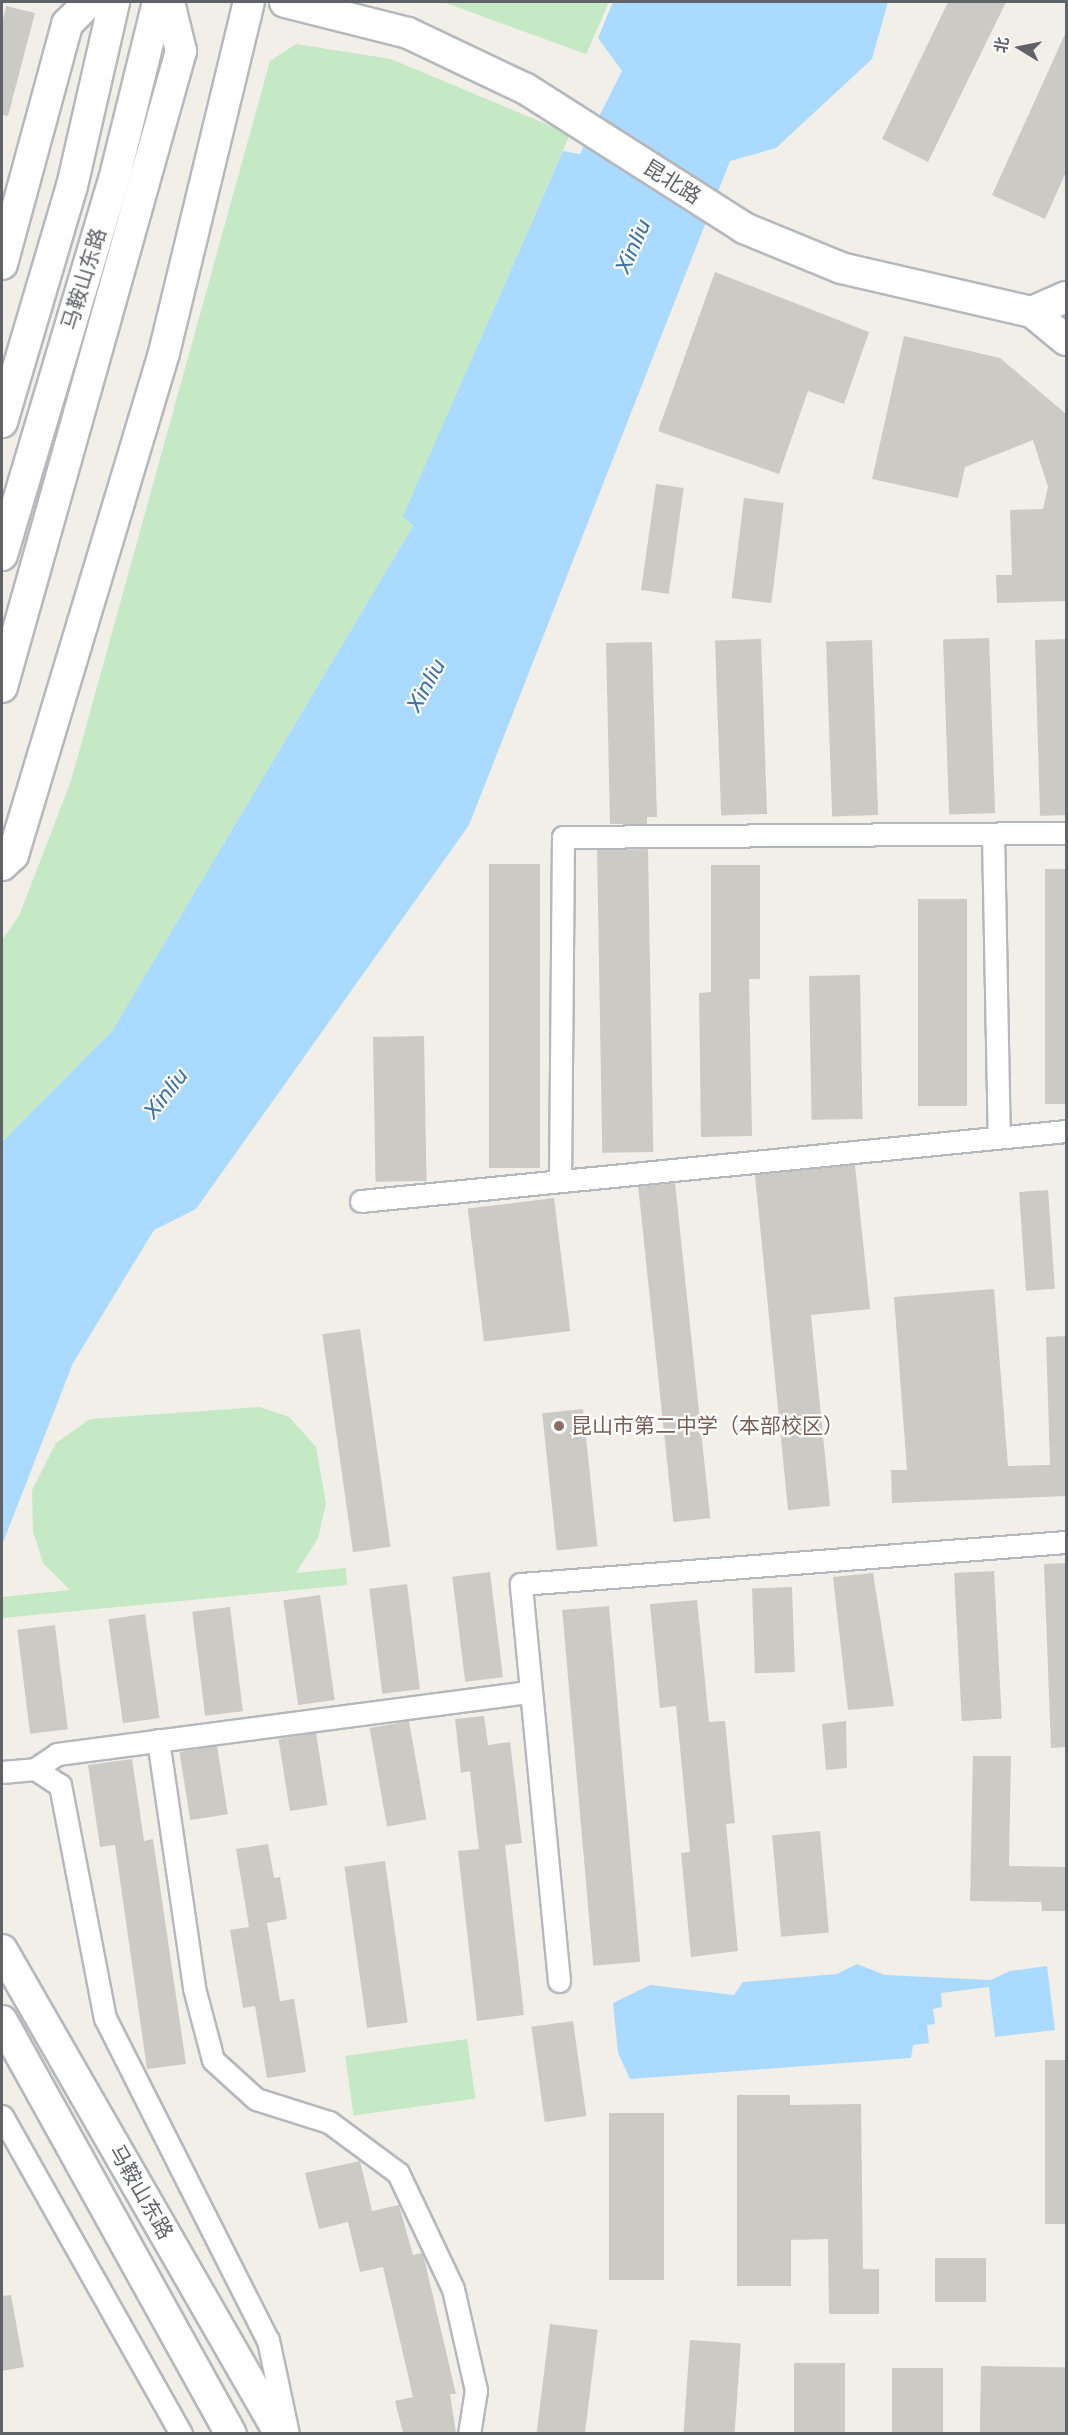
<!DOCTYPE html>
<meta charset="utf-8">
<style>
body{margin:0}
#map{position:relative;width:1068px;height:2435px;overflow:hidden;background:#f1efe8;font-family:Rubik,"Noto Sans SC",sans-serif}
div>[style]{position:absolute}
.green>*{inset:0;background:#c5e8c5;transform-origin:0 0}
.water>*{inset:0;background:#aadaff}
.building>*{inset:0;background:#cccac5;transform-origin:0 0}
.roads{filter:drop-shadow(2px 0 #b5b8bc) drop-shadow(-2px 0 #b5b8bc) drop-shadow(0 2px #b5b8bc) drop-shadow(0 -2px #b5b8bc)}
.street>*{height:21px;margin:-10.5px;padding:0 10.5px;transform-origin:10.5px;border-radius:10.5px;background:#fff}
.secondary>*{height:30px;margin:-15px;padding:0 15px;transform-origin:15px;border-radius:15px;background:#fff}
.dots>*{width:16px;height:16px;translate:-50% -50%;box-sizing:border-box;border:3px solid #fff;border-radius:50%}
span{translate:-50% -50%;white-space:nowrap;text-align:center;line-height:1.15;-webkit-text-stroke:4.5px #fff;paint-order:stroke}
.street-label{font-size:21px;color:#5f6368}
.education-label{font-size:21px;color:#785e54}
.left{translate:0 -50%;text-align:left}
.water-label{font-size:22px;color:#4174aa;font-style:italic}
.frame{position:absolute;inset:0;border:3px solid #5f6368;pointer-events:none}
.north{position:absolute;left:990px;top:18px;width:60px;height:60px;-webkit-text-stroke:4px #fff;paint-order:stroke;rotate:280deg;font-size:16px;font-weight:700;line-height:24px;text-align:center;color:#5f6368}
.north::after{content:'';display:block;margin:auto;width:21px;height:27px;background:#5f6368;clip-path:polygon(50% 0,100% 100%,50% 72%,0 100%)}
</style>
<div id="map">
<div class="green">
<i style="clip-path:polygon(443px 2px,609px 2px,586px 54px)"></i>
<i style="clip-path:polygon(296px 44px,391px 59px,570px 134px,404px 516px,413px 526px,112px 1031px,2px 1142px,2px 940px,19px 916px,71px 781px,270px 61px)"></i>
<i style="clip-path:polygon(260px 1407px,289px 1417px,316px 1447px,326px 1503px,318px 1538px,296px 1573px,346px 1568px,347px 1585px,2px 1618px,2px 1597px,70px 1590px,43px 1563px,33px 1531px,32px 1490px,56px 1443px,90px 1419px)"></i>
<i style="left:467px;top:2039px;width:60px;height:123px;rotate:82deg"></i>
</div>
<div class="water">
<i style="clip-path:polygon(613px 2px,888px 2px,872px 59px,776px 148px,730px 161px,469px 825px,196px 1209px,154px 1230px,73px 1363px,2px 1545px,2px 1142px,112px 1031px,413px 526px,403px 516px,563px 151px,580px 154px,622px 71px,598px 38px)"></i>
<i style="clip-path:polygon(857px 1964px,885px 1975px,991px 1980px,1010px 1971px,1047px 1966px,1055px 2030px,995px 2037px,989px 1987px,941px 1993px,942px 2007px,933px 2009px,935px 2024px,927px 2025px,929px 2043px,913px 2045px,911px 2058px,630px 2079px,618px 2053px,613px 2003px,650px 1985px,734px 1995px,743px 1982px,837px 1974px)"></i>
</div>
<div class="building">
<i style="clip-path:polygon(948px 2px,1006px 2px,928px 162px,882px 139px)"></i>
<i style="clip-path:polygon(6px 6px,35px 13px,8px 116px,2px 115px,2px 25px)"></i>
<i style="clip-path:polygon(1066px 32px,1066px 172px,1045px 219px,992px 195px)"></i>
<i style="clip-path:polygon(715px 272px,869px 332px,844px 404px,808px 391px,779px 474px,658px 431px)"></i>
<i style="clip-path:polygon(904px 336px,1000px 358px,1066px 414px,1066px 601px,997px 603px,996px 575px,1012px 575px,1010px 510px,1043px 509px,1048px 487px,1033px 440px,965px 467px,958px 498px,872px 479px)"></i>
<i style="left:656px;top:484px;width:28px;height:107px;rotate:8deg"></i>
<i style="left:744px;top:498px;width:40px;height:101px;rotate:7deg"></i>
<i style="left:989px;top:638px;width:175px;height:46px;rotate:88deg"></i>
<i style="left:761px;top:639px;width:175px;height:46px;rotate:88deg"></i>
<i style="clip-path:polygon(1066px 639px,1066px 815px,1040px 816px,1035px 640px)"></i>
<i style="left:872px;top:640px;width:175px;height:46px;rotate:88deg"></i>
<i style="clip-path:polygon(652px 642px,657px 817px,647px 817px,647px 824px,610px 824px,606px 643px)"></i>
<i style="left:648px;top:849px;width:303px;height:51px;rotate:89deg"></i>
<i style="left:540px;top:864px;width:304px;height:51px;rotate:90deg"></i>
<i style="clip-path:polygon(711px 865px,760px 865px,760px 979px,749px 979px,752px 1136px,701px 1137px,699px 993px,711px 992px)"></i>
<i style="left:1045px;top:869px;width:21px;height:235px"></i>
<i style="left:918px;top:899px;width:49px;height:207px"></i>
<i style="left:860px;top:975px;width:144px;height:51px;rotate:89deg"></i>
<i style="left:424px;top:1036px;width:145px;height:51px;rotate:89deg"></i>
<i style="clip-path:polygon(855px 1165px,870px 1309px,811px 1315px,830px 1506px,788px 1510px,755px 1175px)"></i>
<i style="left:675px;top:1183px;width:337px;height:37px;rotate:84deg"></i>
<i style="left:1048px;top:1190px;width:99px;height:29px;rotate:86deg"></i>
<i style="left:554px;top:1198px;width:134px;height:87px;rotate:83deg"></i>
<i style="clip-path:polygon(994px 1289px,1008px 1466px,1050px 1465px,1046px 1337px,1066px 1336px,1066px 1496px,892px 1503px,891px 1470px,907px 1470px,894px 1297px)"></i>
<i style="left:360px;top:1329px;width:220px;height:38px;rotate:82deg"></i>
<i style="left:583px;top:1409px;width:138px;height:41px;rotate:84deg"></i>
<i style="clip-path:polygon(1066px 1563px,1066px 1747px,1051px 1748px,1044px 1564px)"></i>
<i style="left:994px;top:1571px;width:148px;height:40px;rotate:87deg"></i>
<i style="left:490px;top:1572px;width:106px;height:38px;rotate:83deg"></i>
<i style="clip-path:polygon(873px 1573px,894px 1706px,848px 1710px,833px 1577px)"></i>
<i style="left:407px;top:1584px;width:106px;height:38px;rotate:83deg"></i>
<i style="left:792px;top:1587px;width:85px;height:40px;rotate:88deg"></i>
<i style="left:320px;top:1595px;width:106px;height:37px;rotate:82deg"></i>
<i style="clip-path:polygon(697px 1600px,709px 1722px,725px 1721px,735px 1823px,726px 1824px,738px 1951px,691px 1957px,681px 1853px,690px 1852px,676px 1706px,660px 1708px,650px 1604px)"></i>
<i style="left:609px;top:1606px;width:357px;height:47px;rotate:85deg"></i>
<i style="left:230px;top:1607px;width:105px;height:38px;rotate:83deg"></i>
<i style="left:145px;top:1614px;width:105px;height:37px;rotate:82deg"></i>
<i style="left:55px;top:1625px;width:105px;height:38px;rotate:83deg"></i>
<i style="clip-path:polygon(484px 1716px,488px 1745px,510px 1742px,522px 1843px,505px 1845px,524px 2015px,477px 2021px,458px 1851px,479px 1849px,470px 1771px,461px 1773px,455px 1719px)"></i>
<i style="left:409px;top:1721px;width:100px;height:40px;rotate:80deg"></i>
<i style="clip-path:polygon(846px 1721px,847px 1768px,826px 1770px,822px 1724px)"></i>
<i style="left:316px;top:1733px;width:73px;height:38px;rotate:81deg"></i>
<i style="left:217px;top:1746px;width:69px;height:38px;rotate:81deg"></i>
<i style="clip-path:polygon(973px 1756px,1011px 1756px,1009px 1866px,1066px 1867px,1066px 1911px,1042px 1911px,1041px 1902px,970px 1901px)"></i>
<i style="clip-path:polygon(132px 1759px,144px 1841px,153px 1839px,186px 2064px,147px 2069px,115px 1845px,100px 1847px,88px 1765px)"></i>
<i style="left:820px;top:1831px;width:102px;height:48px;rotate:85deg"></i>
<i style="clip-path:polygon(268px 1844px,274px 1878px,280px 1877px,287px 1919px,267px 1923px,280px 2001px,294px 1999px,306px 2072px,267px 2078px,255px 2006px,243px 2008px,230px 1930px,249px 1927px,236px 1849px)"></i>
<i style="left:385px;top:1861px;width:163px;height:41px;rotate:82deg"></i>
<i style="left:573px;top:2021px;width:96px;height:42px;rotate:82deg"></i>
<i style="left:1045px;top:2060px;width:21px;height:164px"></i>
<i style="clip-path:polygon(737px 2095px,790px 2095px,790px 2105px,861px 2104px,863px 2269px,879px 2269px,879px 2314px,829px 2314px,828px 2239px,791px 2240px,791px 2286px,737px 2286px)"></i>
<i style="left:609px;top:2113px;width:55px;height:167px"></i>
<i style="clip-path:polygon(360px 2161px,372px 2211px,399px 2205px,413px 2255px,422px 2253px,424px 2258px,456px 2394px,450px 2394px,456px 2433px,403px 2433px,395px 2401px,413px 2397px,383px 2267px,360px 2272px,348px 2222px,319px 2229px,305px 2173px)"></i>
<i style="left:935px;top:2258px;width:51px;height:44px"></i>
<i style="clip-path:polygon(11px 2295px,24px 2367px,2px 2371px,2px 2296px)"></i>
<i style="left:550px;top:2324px;width:48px;height:110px;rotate:7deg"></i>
<i style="left:690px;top:2340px;width:51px;height:93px;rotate:4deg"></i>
<i style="left:794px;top:2363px;width:51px;height:70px"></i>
<i style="left:981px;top:2366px;width:85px;height:67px;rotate:1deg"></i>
<i style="left:892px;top:2368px;width:51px;height:65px"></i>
</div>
<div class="roads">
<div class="street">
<i style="left:993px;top:834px;width:303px;rotate:88.9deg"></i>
<i style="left:560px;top:1181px;width:344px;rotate:-89.5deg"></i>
<i style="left:563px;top:837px;width:503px;rotate:-0.46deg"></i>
<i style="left:361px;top:1201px;width:708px;rotate:-5.67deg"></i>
<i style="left:158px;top:1740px;width:251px;rotate:81.7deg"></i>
<i style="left:194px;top:1988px;width:74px;rotate:75.2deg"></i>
<i style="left:213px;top:2060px;width:58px;rotate:42.2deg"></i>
<i style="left:256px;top:2099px;width:77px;rotate:17.5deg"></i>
<i style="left:329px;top:2122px;width:86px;rotate:36.5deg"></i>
<i style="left:398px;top:2173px;width:128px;rotate:64.6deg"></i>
<i style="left:453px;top:2289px;width:104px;rotate:77.2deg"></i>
<i style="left:476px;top:2390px;width:45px;rotate:99deg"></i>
<i style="left:35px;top:1769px;width:27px;rotate:-34deg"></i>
<i style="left:57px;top:1754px;width:478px;rotate:-7.5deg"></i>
<i style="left:2px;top:1772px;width:33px;rotate:-5deg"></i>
<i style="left:35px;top:1769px;width:30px;rotate:33deg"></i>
<i style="left:60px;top:1785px;width:237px;rotate:79.1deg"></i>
<i style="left:105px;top:2018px;width:361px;rotate:63.2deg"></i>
<i style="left:268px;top:2340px;width:96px;rotate:78deg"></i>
<i style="left:559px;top:1981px;width:399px;rotate:-95.5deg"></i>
<i style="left:521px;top:1584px;width:547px;rotate:-4.41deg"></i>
<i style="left:2px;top:2116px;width:365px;rotate:60.6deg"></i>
</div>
<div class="secondary">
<i style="left:285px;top:2px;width:127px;rotate:14.1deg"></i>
<i style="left:408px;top:33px;width:131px;rotate:25.4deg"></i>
<i style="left:526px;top:89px;width:259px;rotate:32.5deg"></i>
<i style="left:744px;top:228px;width:105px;rotate:22.4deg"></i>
<i style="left:841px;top:268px;width:196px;rotate:13deg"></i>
<i style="left:1032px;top:312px;width:44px;rotate:39.5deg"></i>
<i style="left:2px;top:264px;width:249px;rotate:-74.8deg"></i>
<i style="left:67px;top:24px;width:31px;rotate:-45deg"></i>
<i style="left:1032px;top:312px;width:37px;rotate:-24deg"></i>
<i style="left:2px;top:422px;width:246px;rotate:-73.5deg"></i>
<i style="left:72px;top:186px;width:189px;rotate:-77.1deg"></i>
<i style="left:2px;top:555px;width:400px;rotate:-73.4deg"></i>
<i style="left:116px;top:172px;width:175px;rotate:-76.1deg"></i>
<i style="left:2px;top:687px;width:661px;rotate:-74.28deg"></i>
<i style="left:181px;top:51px;width:50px;rotate:-103.8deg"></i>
<i style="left:2px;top:865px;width:15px;rotate:-42deg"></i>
<i style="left:13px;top:855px;width:524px;rotate:-73.26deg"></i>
<i style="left:164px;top:353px;width:361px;rotate:-76.4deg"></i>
<i style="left:2px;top:1950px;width:558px;rotate:60.13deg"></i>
<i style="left:2px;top:2021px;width:472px;rotate:61deg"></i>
</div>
</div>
<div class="dots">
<i style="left:559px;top:1426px;background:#8d6e63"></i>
</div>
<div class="street-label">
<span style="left:672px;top:182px;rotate:32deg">昆北路</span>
<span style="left:84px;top:279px;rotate:-73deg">马鞍山东路</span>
<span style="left:141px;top:2192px;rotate:60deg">马鞍山东路</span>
</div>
<div class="education-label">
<span class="left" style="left:571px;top:1426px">昆山市第二中学（本部校区）</span>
</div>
<div class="water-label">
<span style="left:633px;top:246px;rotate:-66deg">Xinliu</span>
<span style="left:426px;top:685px;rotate:-61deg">Xinliu</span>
<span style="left:166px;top:1093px;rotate:-52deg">Xinliu</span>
</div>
<div class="frame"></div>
<div class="north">北</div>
</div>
